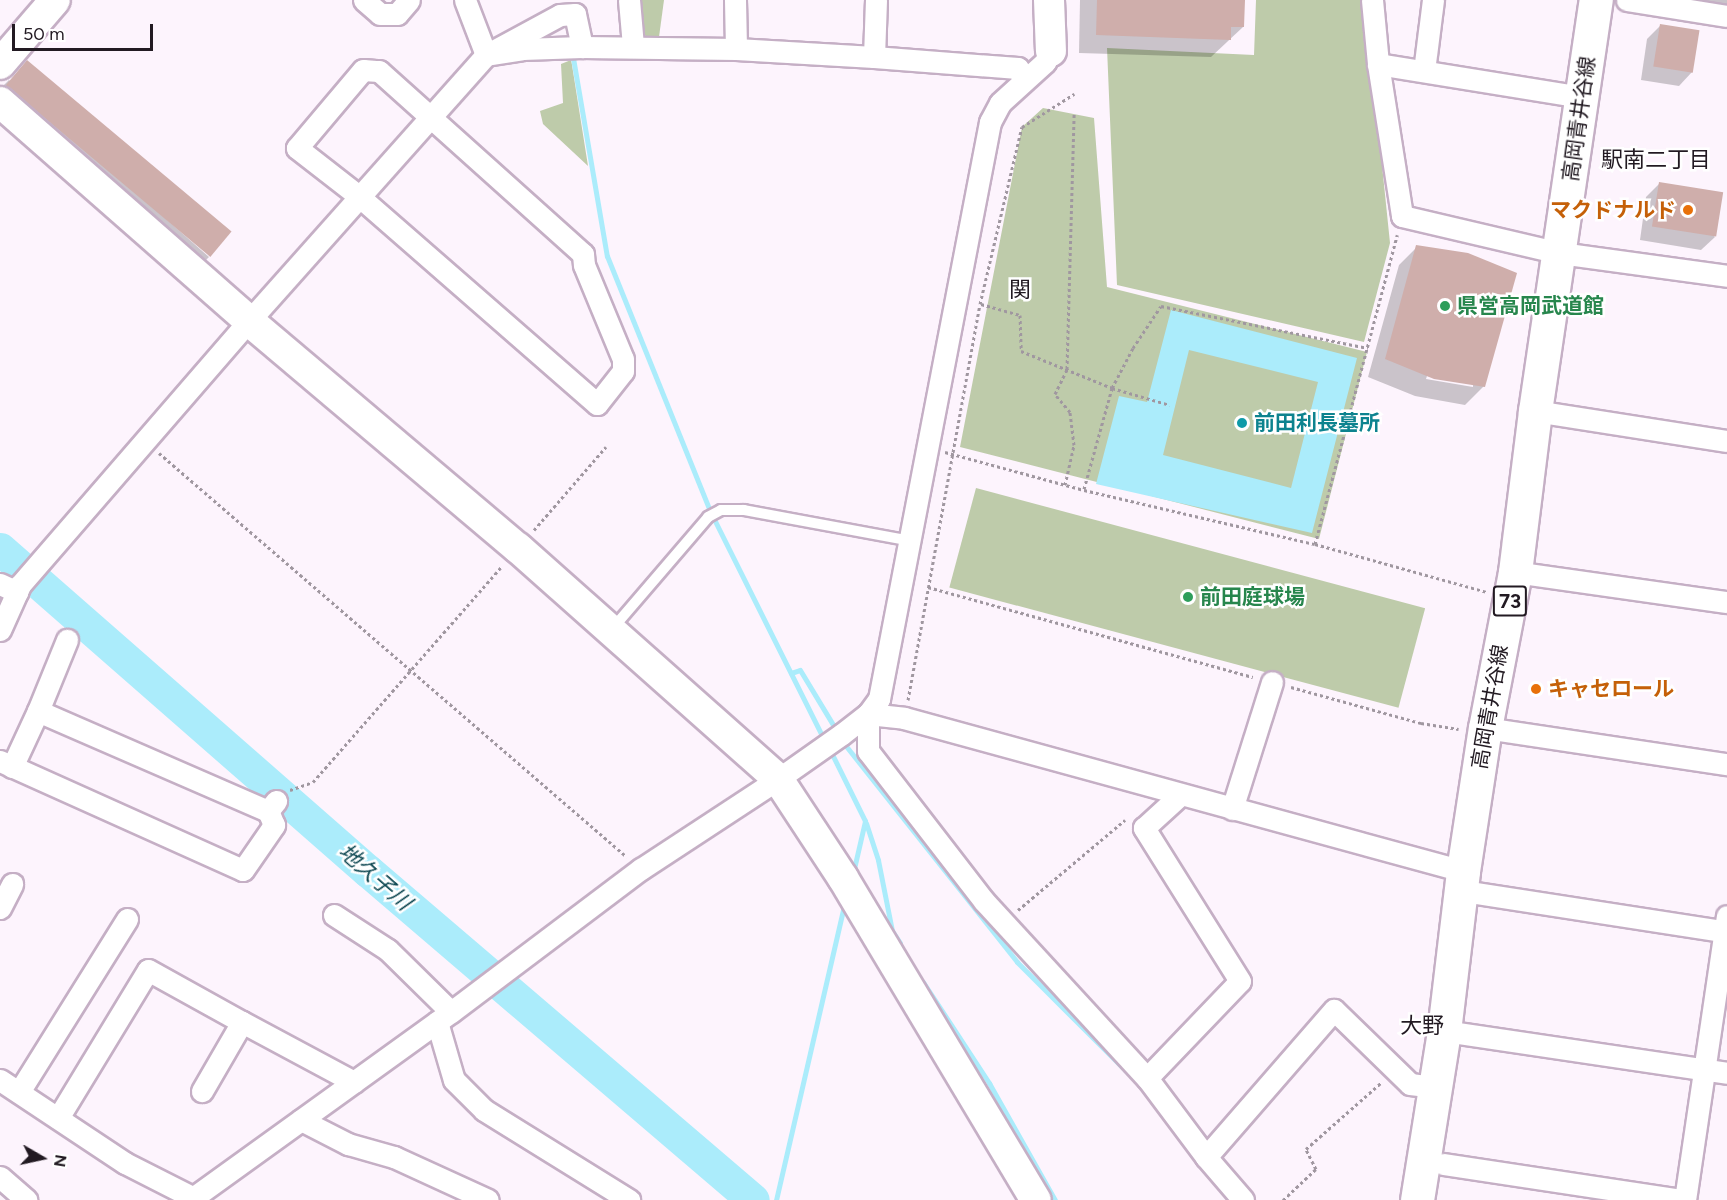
<!DOCTYPE html>
<meta charset="utf-8">
<style>
body{margin:0}
#map{position:relative;width:1727px;height:1200px;overflow:hidden;background:#fdf4fd;font-family:Figtree,"Noto Sans JP",sans-serif}
div>[style]{position:absolute}
.green>*{inset:0;background:#becbaa;transform-origin:0 0}
.water>*{inset:0;background:#abecfb}
.shadow>*{inset:0;background:#0003}
.stream>*{height:5px;margin:-2.5px;padding:0 2.5px;transform-origin:2.5px;border-radius:2.5px;background:#abecfb}
.river>*{height:33px;margin:-16.5px;padding:0 16.5px;transform-origin:16.5px;border-radius:16.5px;background:#abecfb}
.building>*{inset:0;background:#cfaeab;transform-origin:0 0}
.path>*{height:3px;margin-top:-1.5px;transform-origin:0;background:repeating-linear-gradient(90deg,#a097a0 0 3px,transparent 0 6px)}
.roads{filter:drop-shadow(2px 0 #c5afc5) drop-shadow(-2px 0 #c5afc5) drop-shadow(0 2px #c5afc5) drop-shadow(0 -2px #c5afc5)}
.lane>*{height:10px;margin:-5px;padding:0 5px;transform-origin:5px;border-radius:5px;background:#fff}
.street>*{height:21px;margin:-10.5px;padding:0 10.5px;transform-origin:10.5px;border-radius:10.5px;background:#fff}
.secondary>*{height:30px;margin:-15px;padding:0 15px;transform-origin:15px;border-radius:15px;background:#fff}
.primary>*{height:33px;margin:-16.5px;padding:0 16.5px;transform-origin:16.5px;border-radius:16.5px;background:#fff}
.dots>*{width:16px;height:16px;translate:-50% -50%;box-sizing:border-box;border:3px solid #fff;border-radius:50%}
span{translate:-50% -50%;white-space:nowrap;text-align:center;line-height:1.15;-webkit-text-stroke:5px #fff;paint-order:stroke}
.shield-label span{padding:2px 4px;background:#fff;border:2px solid;border-radius:4px;-webkit-text-stroke-width:0}
.shield-label{font-size:20px;color:#221a22;font-weight:700}
.street-label{font-size:21px;color:#221a22}
.food-label{font-size:21px;color:#c56008;font-weight:700}
.right{translate:-100% -50%;text-align:right}
.left{translate:0 -50%;text-align:left}
.leisure-label{font-size:21px;color:#27864d;font-weight:700}
.culture-label{font-size:21px;color:#0d838f;font-weight:700}
.neighbourhood-label{font-size:22px;color:#221a22}
.water-label{font-size:22px;color:#0f4953;font-style:italic}
.north{position:absolute;left:12px;top:1128px;width:60px;height:60px;-webkit-text-stroke:4px #fff;paint-order:stroke;rotate:99deg;font-size:16px;font-weight:700;line-height:24px;text-align:center;color:#221a22}
.north::after{content:'';display:block;margin:auto;width:21px;height:27px;background:#221a22;clip-path:polygon(50% 0,100% 100%,50% 72%,0 100%)}
.scale{position:absolute;left:12px;top:24px;width:141px;height:27px;box-sizing:border-box;border:3px solid #221a22;border-top:0;padding-left:8px;font-size:18px;line-height:21px;white-space:nowrap;color:#221a22;-webkit-text-stroke:4px #fff;paint-order:stroke}
</style>
<div id="map">
<div class="green">
<i style="clip-path:polygon(638px 0,664px 0,659px 37px,646px 37px,641px 28px)"></i>
<i style="clip-path:polygon(1256px 0,1365px 0,1390px 243px,1364px 342px,1117px 285px,1107px 48px,1254px 55px)"></i>
<i style="clip-path:polygon(571px 60px,572px 65px,588px 166px,543px 124px,540px 111px,563px 103px,561px 64px)"></i>
<i style="clip-path:polygon(1043px 108px,1094px 118px,1107px 287px,1367px 352px,1319px 539px,960px 447px,1022px 127px)"></i>
<i style="left:976px;top:488px;width:465px;height:103px;rotate:15deg"></i>
</div>
<div class="water">
<i style="clip-path:polygon(evenodd,1171px 310px,1357px 358px,1312px 533px,1096px 484px,1119px 396px,1147px 402px,1171px 310px,1189px 350px,1318px 382px,1291px 488px,1163px 455px,1189px 350px)"></i>
</div>
<div class="shadow">
<i style="clip-path:polygon(1080px 0,1244px 0,1243px 27px,1211px 57px,1079px 53px)"></i>
<i style="clip-path:polygon(1686px 0,1727px 0,1727px 19px)"></i>
<i style="clip-path:polygon(1661px 25px,1692px 72px,1679px 86px,1641px 80px,1647px 39px)"></i>
<i style="clip-path:polygon(9px 80px,209px 257px,191px 275px,0 89px)"></i>
<i style="clip-path:polygon(1660px 183px,1715px 237px,1701px 250px,1640px 240px,1646px 197px)"></i>
<i style="clip-path:polygon(evenodd,1417px 247px,1484px 386px,1465px 405px,1415px 396px,1368px 377px,1399px 265px,1417px 247px,1427px 376px,1473px 384px,1473px 387px,1426px 379px,1427px 376px)"></i>
</div>
<div class="stream">
<i style="left:572px;top:52px;width:207px;rotate:80.3deg"></i>
<i style="left:607px;top:256px;width:273px;rotate:68deg"></i>
<i style="left:709px;top:509px;width:258px;rotate:63.5deg"></i>
<i style="left:791px;top:673px;width:9px;rotate:-18deg"></i>
<i style="left:800px;top:670px;width:74px;rotate:58.9deg"></i>
<i style="left:842px;top:741px;width:282px;rotate:51.6deg"></i>
<i style="left:1017px;top:962px;width:156px;rotate:45deg"></i>
<i style="left:829px;top:748px;width:81px;rotate:63.7deg"></i>
<i style="left:865px;top:821px;width:53px;rotate:103deg"></i>
<i style="left:866px;top:823px;width:39px;rotate:72deg"></i>
<i style="left:878px;top:860px;width:72px;rotate:78.8deg"></i>
<i style="left:892px;top:931px;width:14px;rotate:56deg"></i>
<i style="left:923px;top:982px;width:121px;rotate:56.8deg"></i>
<i style="left:989px;top:1083px;width:134px;rotate:60.6deg"></i>
<i style="left:776px;top:1200px;width:306px;rotate:-77deg"></i>
</div>
<div class="river">
<i style="left:0;top:549px;width:489px;rotate:41.2deg"></i>
<i style="left:368px;top:871px;width:506px;rotate:40.52deg"></i>
</div>
<div class="building">
<i style="clip-path:polygon(1097px 0,1245px 0,1244px 27px,1231px 27px,1231px 40px,1096px 35px)"></i>
<i style="left:1660px;top:24px;width:40px;height:43px;rotate:9deg"></i>
<i style="left:27px;top:60px;width:267px;height:33px;rotate:40deg"></i>
<i style="left:1659px;top:182px;width:65px;height:45px;rotate:9deg"></i>
<i style="clip-path:polygon(1416px 245px,1468px 253px,1517px 273px,1485px 387px,1434px 379px,1385px 359px)"></i>
</div>
<div class="path">
<i style="left:981px;top:304px;width:41px;rotate:15.8deg"></i>
<i style="left:1020px;top:315px;width:36px;rotate:88deg"></i>
<i style="left:1021px;top:351px;width:98px;rotate:22.1deg"></i>
<i style="left:1112px;top:388px;width:60px;rotate:16.3deg"></i>
<i style="left:945px;top:452px;width:144px;rotate:15.3deg"></i>
<i style="left:1084px;top:490px;width:237px;rotate:13.2deg"></i>
<i style="left:1315px;top:544px;width:179px;rotate:15.6deg"></i>
<i style="left:159px;top:453px;width:618px;rotate:40.8deg"></i>
<i style="left:1065px;top:485px;width:41px;rotate:-77.3deg"></i>
<i style="left:1074px;top:445px;width:33px;rotate:-97deg"></i>
<i style="left:1070px;top:412px;width:23px;rotate:-130deg"></i>
<i style="left:1055px;top:394px;width:28px;rotate:-64deg"></i>
<i style="left:1067px;top:369px;width:257px;rotate:-88.4deg"></i>
<i style="left:1084px;top:489px;width:105px;rotate:-74.5deg"></i>
<i style="left:1112px;top:388px;width:45px;rotate:-62.3deg"></i>
<i style="left:1133px;top:348px;width:50px;rotate:-56.3deg"></i>
<i style="left:1161px;top:306px;width:211px;rotate:11.5deg"></i>
<i style="left:534px;top:530px;width:110px;rotate:-49.1deg"></i>
<i style="left:1315px;top:544px;width:320px;rotate:-75.1deg"></i>
<i style="left:928px;top:587px;width:337px;rotate:15.5deg"></i>
<i style="left:1291px;top:687px;width:135px;rotate:15.5deg"></i>
<i style="left:1421px;top:723px;width:38px;rotate:9deg"></i>
<i style="left:908px;top:700px;width:402px;rotate:-79.7deg"></i>
<i style="left:980px;top:304px;width:182px;rotate:-76.7deg"></i>
<i style="left:1022px;top:127px;width:62px;rotate:-32.4deg"></i>
<i style="left:290px;top:790px;width:24px;rotate:-19deg"></i>
<i style="left:313px;top:782px;width:287px;rotate:-48.8deg"></i>
<i style="left:1018px;top:910px;width:140px;rotate:-40.1deg"></i>
<i style="left:1283px;top:1200px;width:45px;rotate:-43.2deg"></i>
<i style="left:1316px;top:1169px;width:22px;rotate:-117deg"></i>
<i style="left:1306px;top:1149px;width:101px;rotate:-41.4deg"></i>
</div>
<div class="roads">
<div class="lane">
<i style="left:613px;top:628px;width:146px;rotate:-49.4deg"></i>
<i style="left:708px;top:517px;width:15px;rotate:-28deg"></i>
<i style="left:721px;top:510px;width:23px"></i>
<i style="left:744px;top:510px;width:170px;rotate:10.5deg"></i>
</div>
<div class="street">
<i style="left:364px;top:0;width:21px;rotate:41deg"></i>
<i style="left:380px;top:14px;width:17px"></i>
<i style="left:397px;top:14px;width:18px;rotate:-49deg"></i>
<i style="left:465px;top:0;width:59px;rotate:69.1deg"></i>
<i style="left:486px;top:55px;width:36px;rotate:-9deg"></i>
<i style="left:522px;top:49px;width:60px;rotate:-1.9deg"></i>
<i style="left:629px;top:0;width:46px;rotate:85deg"></i>
<i style="left:735px;top:0;width:49px;rotate:88.8deg"></i>
<i style="left:1372px;top:0;width:64px;rotate:84.6deg"></i>
<i style="left:1378px;top:64px;width:154px;rotate:81deg"></i>
<i style="left:1402px;top:216px;width:162px;rotate:13.2deg"></i>
<i style="left:1560px;top:253px;width:169px;rotate:7.8deg"></i>
<i style="left:1627px;top:0;width:101px;rotate:9.1deg"></i>
<i style="left:874px;top:57px;width:57px;rotate:-88deg"></i>
<i style="left:1378px;top:64px;width:206px;rotate:9.2deg"></i>
<i style="left:363px;top:70px;width:16px;rotate:4deg"></i>
<i style="left:379px;top:71px;width:274px;rotate:41.9deg"></i>
<i style="left:583px;top:254px;width:11px;rotate:85deg"></i>
<i style="left:584px;top:265px;width:102px;rotate:67.5deg"></i>
<i style="left:623px;top:359px;width:12px;rotate:90deg"></i>
<i style="left:623px;top:371px;width:42px;rotate:128.2deg"></i>
<i style="left:597px;top:404px;width:315px;rotate:-138.9deg"></i>
<i style="left:360px;top:197px;width:80px;rotate:-142.1deg"></i>
<i style="left:297px;top:148px;width:102px;rotate:-49.8deg"></i>
<i style="left:1424px;top:71px;width:72px;rotate:-82.8deg"></i>
<i style="left:1535px;top:411px;width:194px;rotate:8.9deg"></i>
<i style="left:1515px;top:572px;width:214px;rotate:8.1deg"></i>
<i style="left:0;top:584px;width:19px;rotate:25deg"></i>
<i style="left:17px;top:592px;width:8px;rotate:-67deg"></i>
<i style="left:20px;top:585px;width:349px;rotate:-49.1deg"></i>
<i style="left:249px;top:321px;width:356px;rotate:-48.3deg"></i>
<i style="left:486px;top:55px;width:84px;rotate:-28.4deg"></i>
<i style="left:560px;top:15px;width:15px;rotate:-4deg"></i>
<i style="left:575px;top:14px;width:34px;rotate:78deg"></i>
<i style="left:582px;top:47px;width:154px;rotate:0.7deg"></i>
<i style="left:736px;top:49px;width:138px;rotate:3.3deg"></i>
<i style="left:874px;top:57px;width:144px;rotate:4.4deg"></i>
<i style="left:1018px;top:68px;width:14px;rotate:65deg"></i>
<i style="left:0;top:630px;width:42px;rotate:-65.9deg"></i>
<i style="left:38px;top:711px;width:77px;rotate:-67.8deg"></i>
<i style="left:868px;top:714px;width:37px;rotate:90deg"></i>
<i style="left:868px;top:751px;width:190px;rotate:52.3deg"></i>
<i style="left:984px;top:901px;width:241px;rotate:47.4deg"></i>
<i style="left:1147px;top:1078px;width:99px;rotate:53.2deg"></i>
<i style="left:1206px;top:1157px;width:57px;rotate:49.3deg"></i>
<i style="left:868px;top:714px;width:36px;rotate:6deg"></i>
<i style="left:904px;top:718px;width:580px;rotate:15.31deg"></i>
<i style="left:1485px;top:728px;width:245px;rotate:8.5deg"></i>
<i style="left:0;top:761px;width:266px;rotate:24.2deg"></i>
<i style="left:243px;top:870px;width:55px;rotate:-55.4deg"></i>
<i style="left:274px;top:825px;width:15px;rotate:-113deg"></i>
<i style="left:268px;top:811px;width:13px;rotate:-51deg"></i>
<i style="left:12px;top:767px;width:62px;rotate:-65.1deg"></i>
<i style="left:38px;top:711px;width:251px;rotate:23.5deg"></i>
<i style="left:1232px;top:809px;width:133px;rotate:-72.5deg"></i>
<i style="left:1463px;top:891px;width:267px;rotate:8.8deg"></i>
<i style="left:0;top:908px;width:27px;rotate:-63deg"></i>
<i style="left:334px;top:915px;width:64px;rotate:32.9deg"></i>
<i style="left:388px;top:950px;width:88px;rotate:44.5deg"></i>
<i style="left:242px;top:1022px;width:127px;rotate:28.2deg"></i>
<i style="left:437px;top:1022px;width:60px;rotate:73.7deg"></i>
<i style="left:454px;top:1080px;width:42px;rotate:45deg"></i>
<i style="left:484px;top:1110px;width:171px;rotate:31.8deg"></i>
<i style="left:1444px;top:1031px;width:286px;rotate:8.4deg"></i>
<i style="left:1147px;top:1078px;width:134px;rotate:-46.2deg"></i>
<i style="left:1240px;top:981px;width:181px;rotate:-122.1deg"></i>
<i style="left:1144px;top:828px;width:49px;rotate:-42.5deg"></i>
<i style="left:0;top:1080px;width:150px;rotate:33.6deg"></i>
<i style="left:125px;top:1163px;width:82px;rotate:26.9deg"></i>
<i style="left:19px;top:1092px;width:204px;rotate:-58deg"></i>
<i style="left:58px;top:1118px;width:173px;rotate:-58.7deg"></i>
<i style="left:148px;top:970px;width:107px;rotate:29deg"></i>
<i style="left:242px;top:1022px;width:80px;rotate:120.1deg"></i>
<i style="left:301px;top:1120px;width:53px;rotate:27.1deg"></i>
<i style="left:348px;top:1144px;width:48px;rotate:15.8deg"></i>
<i style="left:394px;top:1157px;width:103px;rotate:24.6deg"></i>
<i style="left:1206px;top:1157px;width:195px;rotate:-49deg"></i>
<i style="left:1334px;top:1010px;width:106px;rotate:44.2deg"></i>
<i style="left:1410px;top:1084px;width:26px;rotate:7deg"></i>
<i style="left:1443px;top:1164px;width:240px;rotate:8.6deg"></i>
<i style="left:0;top:1177px;width:35px;rotate:41deg"></i>
<i style="left:190px;top:1200px;width:322px;rotate:-35.8deg"></i>
<i style="left:451px;top:1012px;width:238px;rotate:-37deg"></i>
<i style="left:641px;top:869px;width:164px;rotate:-33.3deg"></i>
<i style="left:778px;top:779px;width:78px;rotate:-35.1deg"></i>
<i style="left:842px;top:734px;width:33px;rotate:-38deg"></i>
<i style="left:868px;top:714px;width:19px;rotate:-54deg"></i>
<i style="left:879px;top:699px;width:588px;rotate:-79.11deg"></i>
<i style="left:990px;top:122px;width:21px;rotate:-62deg"></i>
<i style="left:1000px;top:103px;width:61px;rotate:-42.3deg"></i>
<i style="left:1045px;top:62px;width:13px;rotate:-61deg"></i>
<i style="left:1685px;top:1200px;width:287px;rotate:-81.6deg"></i>
</div>
<div class="secondary">
<i style="left:1049px;top:0;width:51px;rotate:87.8deg"></i>
<i style="left:0;top:64px;width:84px;rotate:-49.3deg"></i>
<i style="left:0;top:102px;width:332px;rotate:41.3deg"></i>
<i style="left:249px;top:321px;width:352px;rotate:40.2deg"></i>
<i style="left:518px;top:548px;width:348px;rotate:41.6deg"></i>
<i style="left:778px;top:779px;width:118px;rotate:56.7deg"></i>
<i style="left:843px;top:878px;width:375px;rotate:59.1deg"></i>
</div>
<div class="primary">
<i style="left:1417px;top:1200px;width:171px;rotate:-80.9deg"></i>
<i style="left:1444px;top:1031px;width:161px;rotate:-83.2deg"></i>
<i style="left:1463px;top:871px;width:145px;rotate:-81.3deg"></i>
<i style="left:1485px;top:728px;width:159px;rotate:-79.1deg"></i>
<i style="left:1515px;top:572px;width:162px;rotate:-82.9deg"></i>
<i style="left:1535px;top:411px;width:416px;rotate:-81.6deg"></i>
</div>
</div>
<div class="dots">
<i style="left:1688px;top:210px;background:#e8710a"></i>
<i style="left:1445px;top:306px;background:#2e9e5b"></i>
<i style="left:1242px;top:423px;background:#0f9aa8"></i>
<i style="left:1188px;top:597px;background:#2e9e5b"></i>
<i style="left:1536px;top:689px;background:#e8710a"></i>
</div>
<div class="shield-label">
<span style="left:1510px;top:601px">73</span>
</div>
<div class="street-label">
<span style="left:1579px;top:119px;rotate:-82deg">高岡青井谷線</span>
<span style="left:1490px;top:707px;rotate:-80deg">高岡青井谷線</span>
</div>
<div class="food-label">
<span class="right" style="left:1676px;top:210px">マクドナルド</span>
<span class="left" style="left:1548px;top:689px">キャセロール</span>
</div>
<div class="leisure-label">
<span class="left" style="left:1457px;top:306px">県営高岡武道館</span>
<span class="left" style="left:1200px;top:597px">前田庭球場</span>
</div>
<div class="culture-label">
<span class="left" style="left:1254px;top:423px">前田利長墓所</span>
</div>
<div class="neighbourhood-label">
<span style="left:1656px;top:160px">駅南二丁目</span>
<span style="left:1020px;top:290px">関</span>
<span style="left:1422px;top:1026px">大野</span>
</div>
<div class="water-label">
<span style="left:375px;top:877px;rotate:41deg">地久子川</span>
</div>
<div class="north">N</div>
<div class="scale">50 m</div>
</div>
